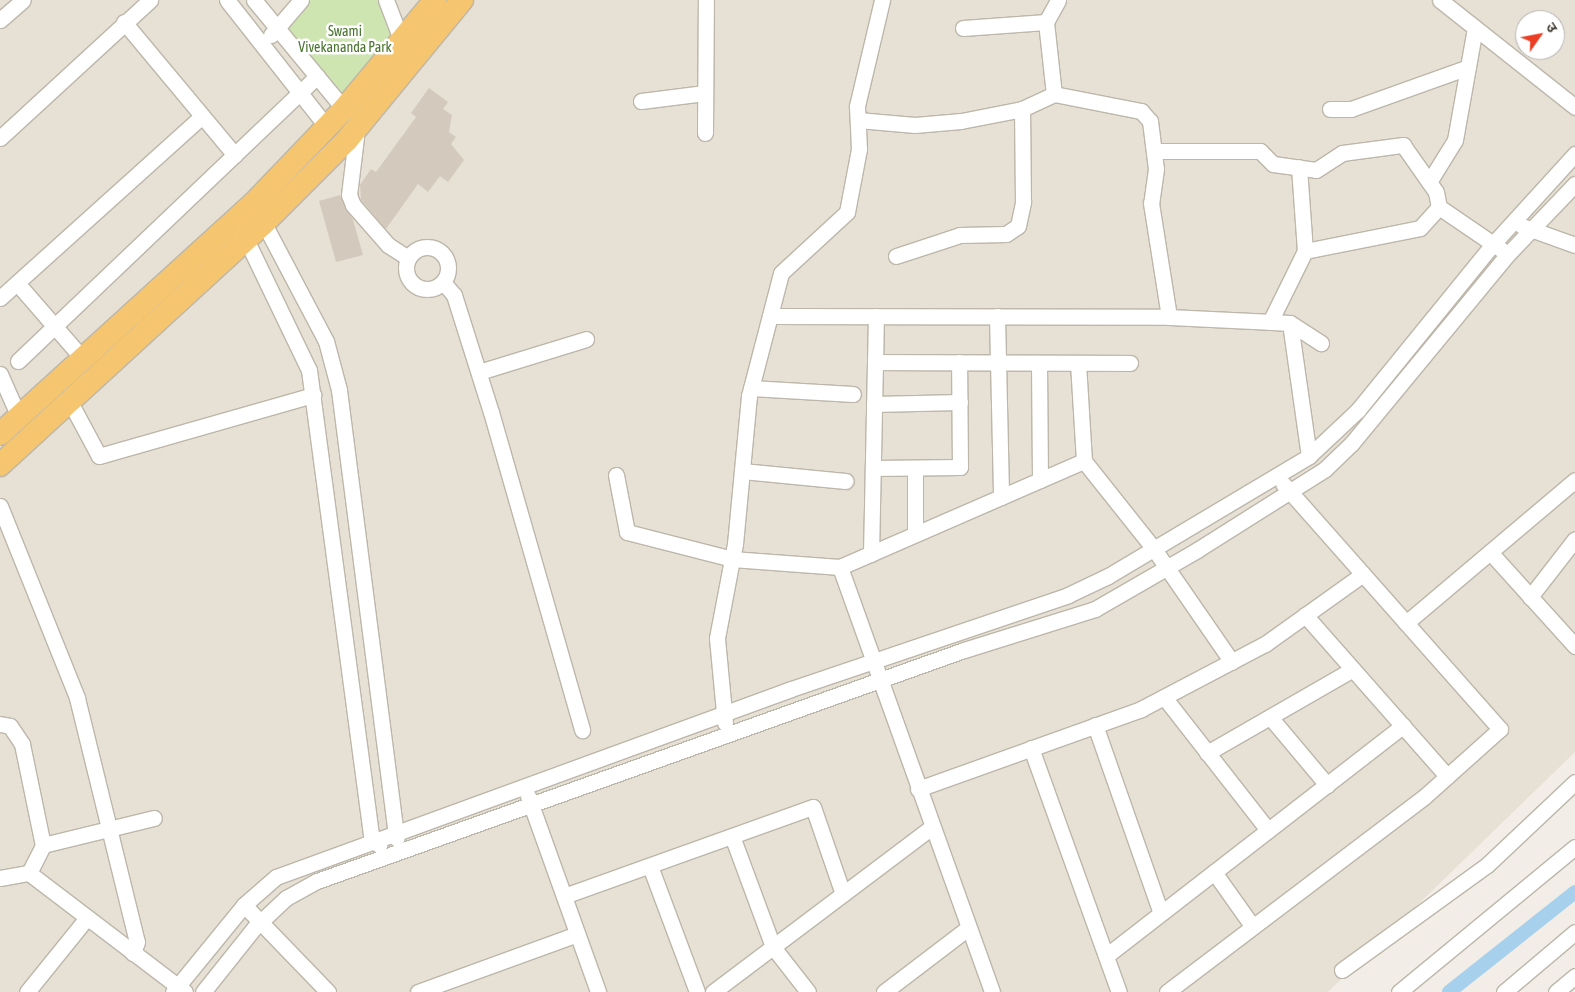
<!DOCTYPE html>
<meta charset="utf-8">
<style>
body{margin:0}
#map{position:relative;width:1575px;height:992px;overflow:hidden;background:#f2eee7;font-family:"Asap Condensed","Noto Sans Devanagari",sans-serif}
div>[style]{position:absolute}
.residential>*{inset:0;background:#e6e0d5}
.green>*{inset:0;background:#cee4b1}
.canal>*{height:14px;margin:-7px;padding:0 7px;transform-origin:7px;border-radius:7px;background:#a6d0ec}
.building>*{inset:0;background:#d3cabd}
.roads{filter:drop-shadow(1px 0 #bdb6aa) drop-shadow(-1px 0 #bdb6aa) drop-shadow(0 1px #bdb6aa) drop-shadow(0 -1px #bdb6aa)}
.minor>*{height:15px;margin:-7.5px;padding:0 7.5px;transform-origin:7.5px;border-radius:7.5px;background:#fff}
.minor>.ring{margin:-7.5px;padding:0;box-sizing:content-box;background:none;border:15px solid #fff;border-radius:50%}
.highway>*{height:22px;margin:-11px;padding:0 11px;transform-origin:11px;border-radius:11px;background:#f5c66f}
span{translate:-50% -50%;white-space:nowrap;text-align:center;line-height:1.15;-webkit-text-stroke:5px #fff;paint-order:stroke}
.park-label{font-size:14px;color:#48732d}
.north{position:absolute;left:1515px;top:10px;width:50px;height:50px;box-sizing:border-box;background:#fff;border:1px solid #b5b2af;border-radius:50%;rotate:57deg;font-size:14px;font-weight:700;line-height:20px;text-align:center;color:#453f36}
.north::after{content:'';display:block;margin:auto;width:18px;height:22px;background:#ed3e23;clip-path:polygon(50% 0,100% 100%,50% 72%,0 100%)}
</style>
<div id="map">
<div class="residential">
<i style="clip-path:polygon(evenodd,0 0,1575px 0,1575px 752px,1328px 992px,0 992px,0 0,1525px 20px,1555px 20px,1555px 50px,1525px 50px,1525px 20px)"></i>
</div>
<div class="green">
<i style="clip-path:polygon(309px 0,382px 0,395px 41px,344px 100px,287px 29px)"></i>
</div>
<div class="canal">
<i style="left:1449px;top:992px;width:161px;rotate:-38.4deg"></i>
</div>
<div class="building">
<i style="clip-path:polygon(429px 88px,448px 102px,443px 109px,452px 115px,449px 132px,456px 137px,451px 144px,464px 160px,448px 182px,440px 176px,428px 192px,418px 184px,386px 229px,361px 200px,360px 185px,371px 169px,376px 172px,416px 117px,411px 113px)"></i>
<i style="clip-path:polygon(340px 195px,353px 220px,363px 255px,336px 262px,319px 201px)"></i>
</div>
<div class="roads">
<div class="minor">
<i style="left:227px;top:0;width:162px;rotate:51.8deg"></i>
<i style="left:254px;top:0;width:141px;rotate:50.5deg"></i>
<i style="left:386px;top:0;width:45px;rotate:69.1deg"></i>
<i style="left:1440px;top:0;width:172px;rotate:38.4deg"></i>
<i style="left:0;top:20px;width:30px;rotate:-41deg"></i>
<i style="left:124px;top:22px;width:173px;rotate:50.2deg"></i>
<i style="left:1046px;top:22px;width:72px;rotate:83.7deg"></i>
<i style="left:1054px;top:94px;width:89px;rotate:11.1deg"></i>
<i style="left:1141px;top:111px;width:13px;rotate:48deg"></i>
<i style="left:1150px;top:121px;width:48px;rotate:82.9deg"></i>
<i style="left:1156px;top:169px;width:34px;rotate:98deg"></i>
<i style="left:1151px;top:203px;width:115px;rotate:81deg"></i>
<i style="left:963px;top:28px;width:83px;rotate:-4.1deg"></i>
<i style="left:1046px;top:22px;width:25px;rotate:-61deg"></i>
<i style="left:271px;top:35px;width:46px;rotate:-49.4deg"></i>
<i style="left:641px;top:101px;width:64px;rotate:-7.2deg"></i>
<i style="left:1330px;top:109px;width:21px"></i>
<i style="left:1351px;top:109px;width:124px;rotate:-19.7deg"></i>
<i style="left:858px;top:120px;width:57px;rotate:5deg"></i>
<i style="left:915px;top:125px;width:46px;rotate:-5deg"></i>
<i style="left:961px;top:121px;width:62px;rotate:-11.1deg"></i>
<i style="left:1022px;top:109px;width:35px;rotate:-25deg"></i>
<i style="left:357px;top:129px;width:66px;rotate:96.9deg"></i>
<i style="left:349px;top:195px;width:11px;rotate:68deg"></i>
<i style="left:353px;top:205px;width:53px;rotate:48.8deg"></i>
<i style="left:388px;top:245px;width:24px;rotate:33deg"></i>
<i style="left:705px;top:133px;width:133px;rotate:-89.6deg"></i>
<i style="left:0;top:138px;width:204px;rotate:-42.6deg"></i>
<i style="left:1154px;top:151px;width:106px"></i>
<i style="left:1260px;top:151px;width:18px;rotate:45deg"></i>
<i style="left:1273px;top:164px;width:43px;rotate:7.9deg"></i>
<i style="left:1316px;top:170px;width:31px;rotate:-33deg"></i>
<i style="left:1342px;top:153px;width:62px;rotate:-7.5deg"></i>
<i style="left:1403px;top:145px;width:57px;rotate:54.9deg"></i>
<i style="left:1436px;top:192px;width:15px;rotate:79deg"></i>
<i style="left:1439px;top:207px;width:76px;rotate:34.3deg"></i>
<i style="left:1429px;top:182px;width:49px;rotate:-58.2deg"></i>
<i style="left:1455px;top:140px;width:114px;rotate:-79.9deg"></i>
<i style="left:260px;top:216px;width:141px;rotate:62.2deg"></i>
<i style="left:326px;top:341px;width:51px;rotate:75.1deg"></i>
<i style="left:339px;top:390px;width:452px;rotate:82.7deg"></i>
<i style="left:1522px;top:226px;width:56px;rotate:19.7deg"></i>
<i style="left:243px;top:233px;width:152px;rotate:64.3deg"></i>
<i style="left:309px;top:370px;width:474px;rotate:82.4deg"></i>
<i style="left:372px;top:840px;width:9px;rotate:36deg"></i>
<i class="ring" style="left:406px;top:247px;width:27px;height:27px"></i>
<i style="left:1305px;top:251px;width:117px;rotate:-11.3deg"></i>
<i style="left:1420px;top:228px;width:28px;rotate:-48deg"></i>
<i style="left:896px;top:256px;width:67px;rotate:-18.2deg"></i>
<i style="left:960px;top:235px;width:46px;rotate:-1.2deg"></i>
<i style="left:1006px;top:234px;width:14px;rotate:-34deg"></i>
<i style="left:1018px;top:226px;width:25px;rotate:-78deg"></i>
<i style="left:1023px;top:202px;width:93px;rotate:-90.6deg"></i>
<i style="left:443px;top:282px;width:17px;rotate:50deg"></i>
<i style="left:454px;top:295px;width:123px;rotate:72.5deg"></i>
<i style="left:491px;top:412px;width:331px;rotate:74deg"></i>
<i style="left:17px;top:283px;width:101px;rotate:49deg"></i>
<i style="left:0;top:298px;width:272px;rotate:-42deg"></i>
<i style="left:770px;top:316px;width:399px;rotate:0.1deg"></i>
<i style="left:1169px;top:317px;width:121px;rotate:2.8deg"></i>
<i style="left:1290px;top:323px;width:37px;rotate:33deg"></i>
<i style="left:997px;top:316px;width:181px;rotate:88.7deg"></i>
<i style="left:1270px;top:322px;width:79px;rotate:-63.8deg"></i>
<i style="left:1305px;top:251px;width:84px;rotate:-94.1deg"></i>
<i style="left:1290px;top:323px;width:134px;rotate:81.9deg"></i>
<i style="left:18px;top:361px;width:413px;rotate:-43.6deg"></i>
<i style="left:875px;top:362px;width:255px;rotate:0.2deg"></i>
<i style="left:1039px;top:363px;width:117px;rotate:89.5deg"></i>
<i style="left:1078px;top:363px;width:98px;rotate:86.5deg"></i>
<i style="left:1084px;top:461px;width:112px;rotate:51.5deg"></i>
<i style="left:1154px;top:549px;width:137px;rotate:55.4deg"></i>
<i style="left:479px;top:372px;width:112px;rotate:-17.1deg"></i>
<i style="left:0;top:374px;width:47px;rotate:66.2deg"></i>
<i style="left:751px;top:388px;width:102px;rotate:3.4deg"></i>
<i style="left:70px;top:402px;width:61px;rotate:61.8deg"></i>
<i style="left:99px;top:456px;width:223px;rotate:-15.9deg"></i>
<i style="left:874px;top:404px;width:86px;rotate:-1.3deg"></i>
<i style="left:873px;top:468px;width:87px;rotate:-0.7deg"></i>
<i style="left:960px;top:467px;width:105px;rotate:-90.5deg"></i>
<i style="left:742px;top:471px;width:104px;rotate:5.5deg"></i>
<i style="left:616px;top:475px;width:58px;rotate:79.1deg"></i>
<i style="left:627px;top:532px;width:108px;rotate:14.4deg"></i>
<i style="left:732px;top:559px;width:108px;rotate:4.2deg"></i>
<i style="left:840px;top:567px;width:266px;rotate:-23.5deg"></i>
<i style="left:0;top:506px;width:207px;rotate:68.1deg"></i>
<i style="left:77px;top:698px;width:251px;rotate:76.2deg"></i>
<i style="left:137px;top:942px;width:12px;rotate:110deg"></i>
<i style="left:915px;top:534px;width:66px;rotate:-90deg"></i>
<i style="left:1490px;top:552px;width:127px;rotate:47.9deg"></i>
<i style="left:871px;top:554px;width:238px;rotate:-88.8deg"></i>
<i style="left:840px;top:567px;width:451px;rotate:70.3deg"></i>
<i style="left:1530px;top:597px;width:73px;rotate:-52.2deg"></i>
<i style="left:1305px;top:615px;width:215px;rotate:48.6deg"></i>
<i style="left:1406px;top:623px;width:221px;rotate:-40.2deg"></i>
<i style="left:1164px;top:697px;width:169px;rotate:52deg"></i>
<i style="left:1270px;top:717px;width:89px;rotate:50deg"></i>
<i style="left:725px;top:723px;width:85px;rotate:-95.4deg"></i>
<i style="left:717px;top:638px;width:96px;rotate:-79.2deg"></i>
<i style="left:735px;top:544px;width:149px;rotate:-84.6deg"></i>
<i style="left:749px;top:396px;width:127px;rotate:-75.4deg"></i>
<i style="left:781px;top:273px;width:90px;rotate:-42.7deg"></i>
<i style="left:847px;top:212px;width:64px;rotate:-79.2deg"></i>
<i style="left:859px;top:149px;width:43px;rotate:-92.7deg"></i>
<i style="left:857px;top:106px;width:109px;rotate:-76.7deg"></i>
<i style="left:0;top:724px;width:10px;rotate:11deg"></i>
<i style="left:10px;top:726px;width:22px;rotate:56deg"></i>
<i style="left:22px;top:744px;width:103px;rotate:78.3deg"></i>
<i style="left:1095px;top:725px;width:199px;rotate:70.7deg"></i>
<i style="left:1031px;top:748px;width:259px;rotate:70.2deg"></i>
<i style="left:1207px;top:753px;width:168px;rotate:-29.9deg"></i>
<i style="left:918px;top:789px;width:237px;rotate:-19.7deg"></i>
<i style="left:1141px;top:709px;width:140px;rotate:-27.7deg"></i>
<i style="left:1265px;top:644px;width:120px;rotate:-35.5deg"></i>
<i style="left:528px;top:796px;width:208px;rotate:70.3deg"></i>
<i style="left:732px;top:836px;width:118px;rotate:69.7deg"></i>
<i style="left:773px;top:947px;width:57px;rotate:52.1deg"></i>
<i style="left:650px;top:866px;width:134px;rotate:69.5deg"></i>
<i style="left:1214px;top:872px;width:67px;rotate:54.7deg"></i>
<i style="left:29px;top:873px;width:31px;rotate:-63deg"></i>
<i style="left:43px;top:845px;width:114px;rotate:-13.7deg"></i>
<i style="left:0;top:878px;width:29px;rotate:-10deg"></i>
<i style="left:29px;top:873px;width:196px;rotate:37.3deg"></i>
<i style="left:564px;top:896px;width:264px;rotate:-19.7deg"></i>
<i style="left:813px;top:807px;width:92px;rotate:71deg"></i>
<i style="left:244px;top:905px;width:121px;rotate:46deg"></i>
<i style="left:1106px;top:956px;width:376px;rotate:-37.8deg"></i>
<i style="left:1342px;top:970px;width:179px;rotate:-35.9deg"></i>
<i style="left:1487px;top:865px;width:121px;rotate:-43.3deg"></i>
<i style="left:27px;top:992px;width:94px;rotate:-51.1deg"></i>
<i style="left:173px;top:992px;width:112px;rotate:-50.8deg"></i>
<i style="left:244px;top:905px;width:43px;rotate:-41.2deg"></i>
<i style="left:276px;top:877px;width:548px;rotate:-20.05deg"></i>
<i style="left:791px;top:689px;width:293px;rotate:-18.7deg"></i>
<i style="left:1068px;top:595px;width:44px;rotate:-25.4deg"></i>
<i style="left:1108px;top:576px;width:234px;rotate:-30.8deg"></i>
<i style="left:1309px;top:456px;width:67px;rotate:-43.2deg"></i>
<i style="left:1358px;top:410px;width:214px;rotate:-50.9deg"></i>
<i style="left:1493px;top:244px;width:122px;rotate:-47.7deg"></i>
<i style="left:203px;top:992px;width:82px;rotate:-51.4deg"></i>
<i style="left:254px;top:928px;width:44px;rotate:-43.2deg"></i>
<i style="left:286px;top:898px;width:35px;rotate:-29deg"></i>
<i style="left:317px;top:881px;width:687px;rotate:-19.65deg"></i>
<i style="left:964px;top:650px;width:137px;rotate:-17.4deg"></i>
<i style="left:1095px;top:609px;width:118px;rotate:-30deg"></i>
<i style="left:1197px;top:550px;width:151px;rotate:-32.3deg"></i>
<i style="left:1325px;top:469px;width:37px;rotate:-44deg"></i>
<i style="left:1352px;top:443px;width:245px;rotate:-50.5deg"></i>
<i style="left:1508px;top:254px;width:97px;rotate:-46.3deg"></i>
<i style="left:418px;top:992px;width:169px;rotate:-20deg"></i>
<i style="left:713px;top:992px;width:274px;rotate:-37deg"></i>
<i style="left:884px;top:992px;width:106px;rotate:-37.3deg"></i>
<i style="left:1167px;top:992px;width:323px;rotate:-37.2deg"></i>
<i style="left:1424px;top:797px;width:102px;rotate:-41.8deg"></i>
<i style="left:1500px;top:729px;width:327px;rotate:-131.5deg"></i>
<i style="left:1399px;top:992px;width:228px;rotate:-39.5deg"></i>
<i style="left:1504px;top:992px;width:93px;rotate:-40.2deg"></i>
<i style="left:1556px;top:992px;width:25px;rotate:-40deg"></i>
</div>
<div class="highway">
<i style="left:0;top:434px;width:343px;rotate:-42.3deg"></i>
<i style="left:254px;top:203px;width:130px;rotate:-46.2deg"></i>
<i style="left:344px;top:109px;width:142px;rotate:-50.1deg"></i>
<i style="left:0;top:465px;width:358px;rotate:-42.5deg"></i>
<i style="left:264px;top:223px;width:117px;rotate:-45deg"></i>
<i style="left:347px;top:140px;width:181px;rotate:-50.6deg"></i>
</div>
</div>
<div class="park-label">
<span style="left:345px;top:39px">Swami<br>Vivekananda Park</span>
</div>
<div class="north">उ</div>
</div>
